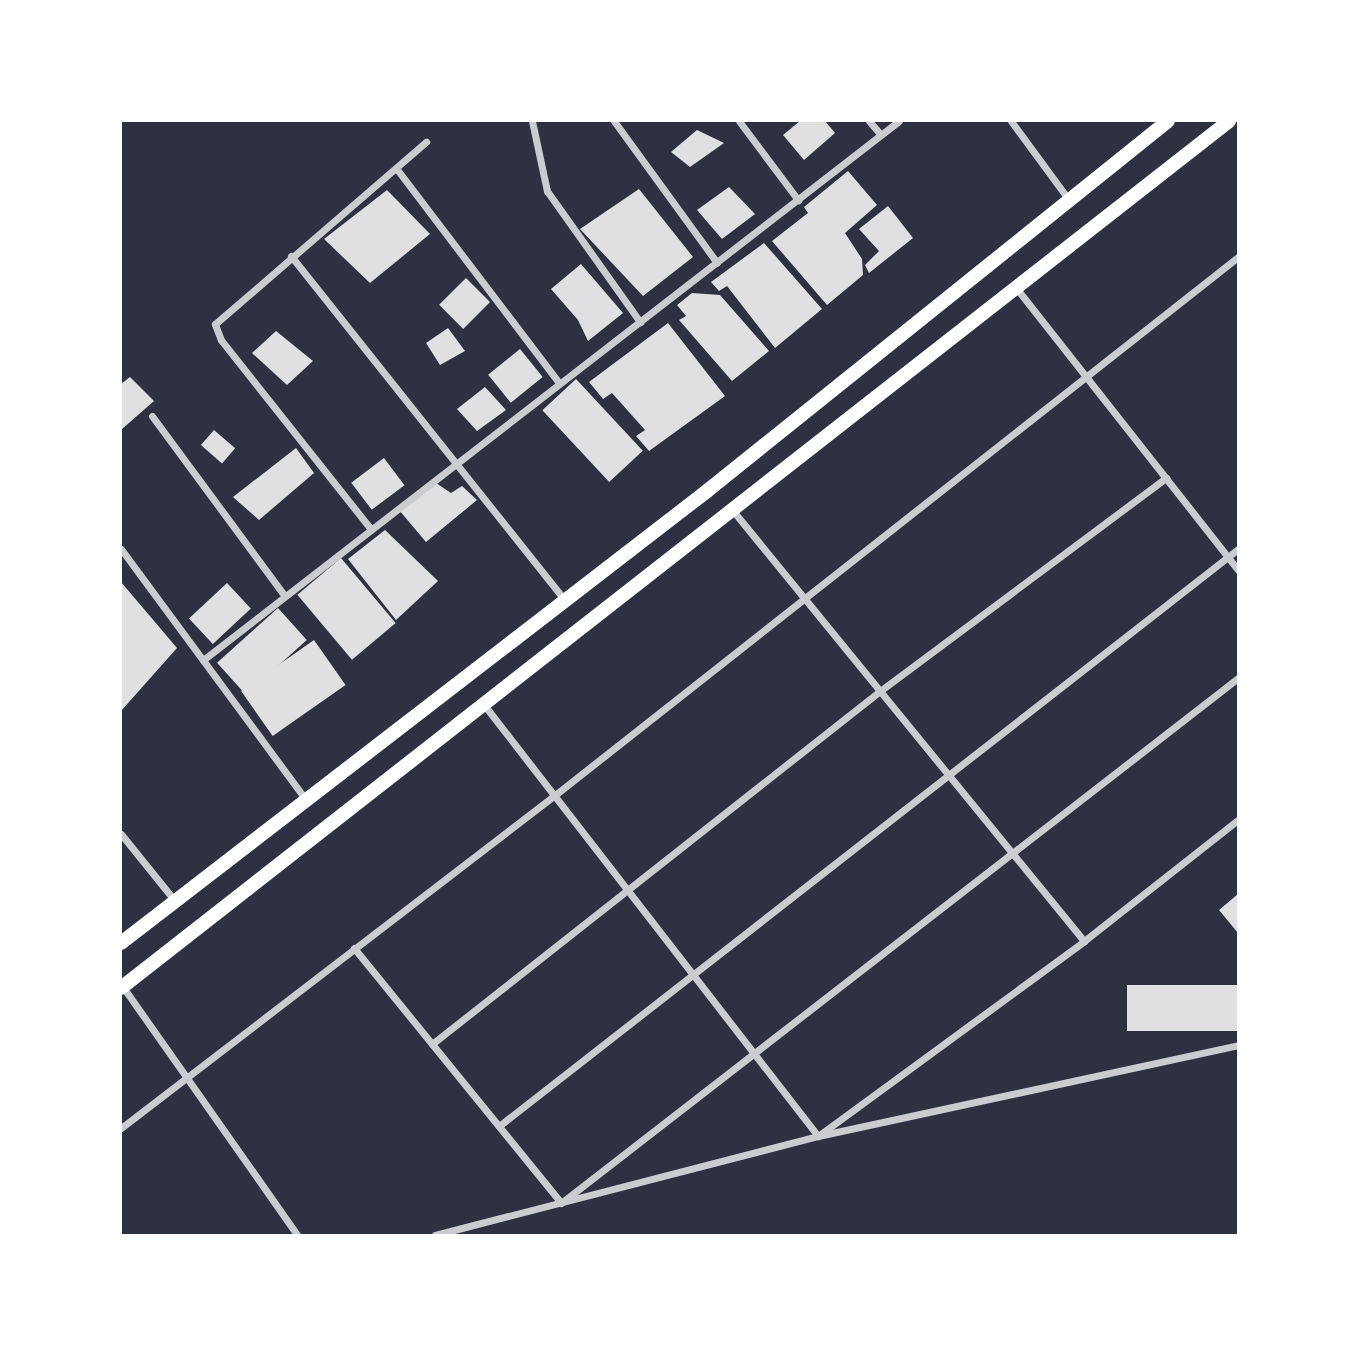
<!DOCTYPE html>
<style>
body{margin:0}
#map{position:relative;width:1359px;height:1356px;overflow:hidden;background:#2d3142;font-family:"Space Grotesk",sans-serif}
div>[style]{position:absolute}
.building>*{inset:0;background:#e0e0e3;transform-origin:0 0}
.minor>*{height:7px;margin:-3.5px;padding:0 3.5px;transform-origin:3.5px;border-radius:3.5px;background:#caccd0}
.secondary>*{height:14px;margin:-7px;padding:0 7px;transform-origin:7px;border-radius:7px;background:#fff}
span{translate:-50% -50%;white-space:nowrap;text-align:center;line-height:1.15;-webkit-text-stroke:5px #fff;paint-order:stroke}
.frame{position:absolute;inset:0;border:122px solid #fff;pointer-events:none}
</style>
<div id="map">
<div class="building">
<i style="clip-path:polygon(800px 121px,825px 121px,835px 133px,804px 160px,783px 135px)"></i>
<i style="clip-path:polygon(697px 130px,724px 143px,690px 167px,671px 152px)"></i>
<i style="clip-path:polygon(848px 171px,877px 205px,845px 233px,862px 259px,863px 275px,827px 305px,772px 241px,808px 213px,804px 207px)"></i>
<i style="clip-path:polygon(729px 187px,755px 214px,722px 239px,697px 210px)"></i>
<i style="clip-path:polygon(639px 189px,693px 257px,643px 296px,580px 229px)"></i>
<i style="clip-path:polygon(387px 190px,430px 234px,370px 283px,324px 239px)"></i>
<i style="clip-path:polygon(888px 206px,913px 238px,869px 273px,865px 265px,879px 251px,859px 229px)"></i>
<i style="clip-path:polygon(764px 243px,822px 309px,775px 348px,727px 286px,719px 291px,711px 282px)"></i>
<i style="clip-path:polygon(581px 264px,623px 313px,588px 341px,578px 320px,551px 289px)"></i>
<i style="left:466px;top:278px;width:34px;height:38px;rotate:45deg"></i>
<i style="clip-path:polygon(692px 293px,720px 295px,769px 351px,732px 381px,679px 320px,686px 316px,677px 305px)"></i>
<i style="clip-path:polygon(668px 323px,725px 396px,649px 451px,636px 436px,645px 430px,612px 393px,603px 399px,589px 382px)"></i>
<i style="clip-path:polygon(448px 328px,465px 351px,440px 365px,426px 343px)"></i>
<i style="clip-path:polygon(276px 331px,313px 361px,287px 385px,252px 353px)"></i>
<i style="left:520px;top:349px;width:36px;height:41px;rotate:51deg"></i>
<i style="clip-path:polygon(130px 377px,154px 401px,122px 429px,121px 384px)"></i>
<i style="left:576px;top:379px;width:98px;height:46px;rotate:47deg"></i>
<i style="clip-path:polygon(485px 387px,506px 410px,477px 431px,457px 409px)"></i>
<i style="left:214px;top:430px;width:28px;height:20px;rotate:41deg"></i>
<i style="clip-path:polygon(296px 448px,314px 473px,259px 520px,233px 497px)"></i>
<i style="left:384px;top:458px;width:34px;height:41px;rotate:53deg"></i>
<i style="clip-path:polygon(433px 481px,451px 493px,462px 486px,477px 500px,426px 542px,399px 510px)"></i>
<i style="clip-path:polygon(385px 530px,438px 581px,396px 620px,348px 559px)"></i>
<i style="left:341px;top:558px;width:85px;height:57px;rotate:50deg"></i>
<i style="clip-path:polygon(121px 582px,177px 648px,121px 711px)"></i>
<i style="left:227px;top:583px;width:35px;height:52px;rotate:47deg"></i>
<i style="left:278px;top:608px;width:43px;height:82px;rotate:48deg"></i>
<i style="left:314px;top:640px;width:55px;height:89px;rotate:55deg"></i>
<i style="clip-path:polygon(1238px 894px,1238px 933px,1219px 910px)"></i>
<i style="left:1238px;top:985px;width:46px;height:111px;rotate:90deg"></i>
</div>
<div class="minor">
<i style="left:532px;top:121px;width:72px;rotate:77.9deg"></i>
<i style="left:547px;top:191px;width:161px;rotate:54.6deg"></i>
<i style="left:614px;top:121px;width:175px;rotate:54deg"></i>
<i style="left:739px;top:121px;width:99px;rotate:53.2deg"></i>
<i style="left:869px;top:121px;width:18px;rotate:49deg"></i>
<i style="left:1011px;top:121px;width:98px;rotate:53.7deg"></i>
<i style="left:396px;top:168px;width:270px;rotate:52.8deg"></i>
<i style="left:291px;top:256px;width:438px;rotate:51.5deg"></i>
<i style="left:1017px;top:289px;width:357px;rotate:51.8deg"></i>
<i style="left:152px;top:416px;width:222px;rotate:53.6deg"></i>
<i style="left:734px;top:512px;width:554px;rotate:50.79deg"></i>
<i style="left:370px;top:528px;width:240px;rotate:-128.4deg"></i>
<i style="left:221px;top:340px;width:17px;rotate:-111deg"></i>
<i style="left:215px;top:324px;width:279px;rotate:-40.8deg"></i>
<i style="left:121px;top:549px;width:310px;rotate:53.6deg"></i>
<i style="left:203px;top:660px;width:880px;rotate:-37.76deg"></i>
<i style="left:485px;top:706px;width:544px;rotate:52.25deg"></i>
<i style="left:818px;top:1136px;width:330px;rotate:-36.2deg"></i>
<i style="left:1084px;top:941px;width:196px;rotate:-38.2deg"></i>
<i style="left:121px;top:834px;width:86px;rotate:51.1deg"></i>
<i style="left:354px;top:948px;width:328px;rotate:50.9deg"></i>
<i style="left:561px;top:1203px;width:857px;rotate:-37.79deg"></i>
<i style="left:123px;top:987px;width:303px;rotate:54.9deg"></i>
<i style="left:432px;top:1044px;width:570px;rotate:-38.24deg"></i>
<i style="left:880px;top:691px;width:357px;rotate:-36.7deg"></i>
<i style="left:499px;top:1126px;width:938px;rotate:-37.98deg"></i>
<i style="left:121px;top:1128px;width:547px;rotate:-37.5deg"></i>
<i style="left:555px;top:795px;width:869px;rotate:-38.23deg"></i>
<i style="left:435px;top:1235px;width:396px;rotate:-14.5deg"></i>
<i style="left:818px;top:1136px;width:430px;rotate:-12.2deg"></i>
</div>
<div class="secondary">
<i style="left:121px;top:943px;width:740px;rotate:-37.64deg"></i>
<i style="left:707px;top:491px;width:591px;rotate:-38.75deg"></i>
<i style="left:121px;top:988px;width:1407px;rotate:-38.04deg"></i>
</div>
<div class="frame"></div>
</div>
